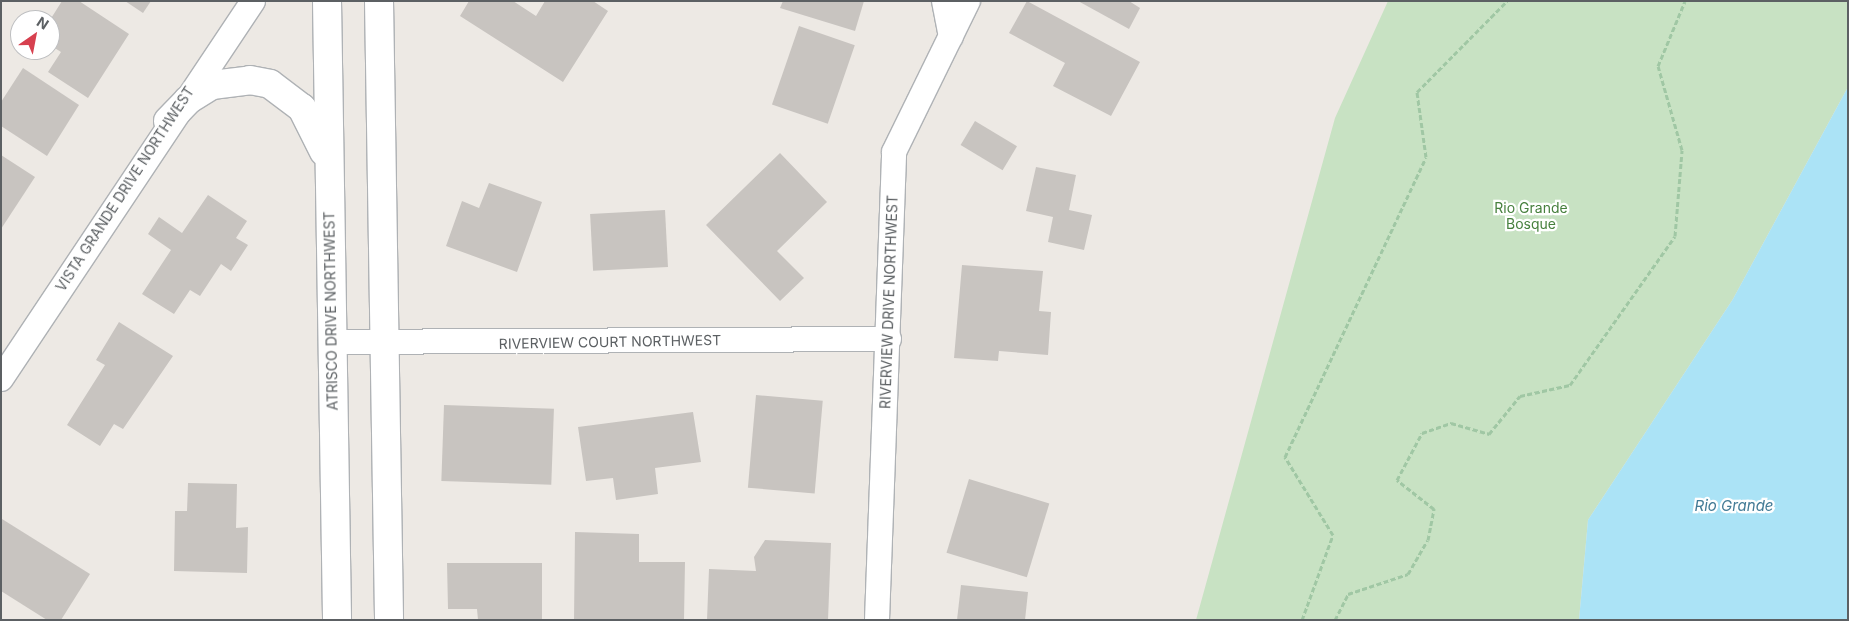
<!DOCTYPE html>
<style>
body{margin:0}
#map{position:relative;width:1849px;height:621px;overflow:hidden;background:#ede9e4;font-family:Inter,sans-serif}
div>[style]{position:absolute}
.green>*{inset:0;background:#c8e2c3}
.water>*{inset:0;background:#abe3f6}
.building>*{inset:0;background:#c8c4c0;transform-origin:0 0}
.path>*{height:3px;margin-top:-1.5px;transform-origin:0;background:repeating-linear-gradient(90deg,#a0c7a4 0 5px,transparent 0 7.5px)}
.roads{filter:drop-shadow(1px 0 #afb2b5) drop-shadow(-1px 0 #afb2b5) drop-shadow(0 1px #afb2b5) drop-shadow(0 -1px #afb2b5)}
.minor>*{height:24px;margin:-12px;padding:0 12px;transform-origin:12px;border-radius:12px;background:#fff}
.secondary>*{height:28px;margin:-14px;padding:0 14px;transform-origin:14px;border-radius:14px;background:#fff}
span{translate:-50% -50%;white-space:nowrap;text-align:center;line-height:1.15;-webkit-text-stroke:4.5px #fff;paint-order:stroke}
.street-label{font-size:14px;color:#5c6063}
.park-label{font-size:14px;color:#47803e}
.water-label{font-size:15px;color:#437b96;font-style:italic}
.frame{position:absolute;inset:0;border:2px solid #5c6063;pointer-events:none}
.north{position:absolute;left:10px;top:10px;width:50px;height:50px;box-sizing:border-box;background:#fff;border:1px solid #bebfc1;border-radius:50%;rotate:33deg;font-size:14px;font-weight:700;line-height:20px;text-align:center;color:#5c6063}
.north::after{content:'';display:block;margin:auto;width:18px;height:22px;background:#d7404f;clip-path:polygon(50% 0,100% 100%,50% 72%,0 100%)}
</style>
<div id="map">
<div class="green">
<i style="clip-path:polygon(1388px 1px,1848px 1px,1848px 87px,1733px 299px,1588px 520px,1579px 620px,1196px 620px,1335px 118px)"></i>
</div>
<div class="water">
<i style="clip-path:polygon(1848px 87px,1848px 620px,1579px 620px,1588px 520px,1733px 299px)"></i>
</div>
<div class="building">
<i style="clip-path:polygon(62px 1px,79px 1px,129px 34px,88px 98px,48px 72px,61px 52px,50px 45px,50px 20px)"></i>
<i style="clip-path:polygon(125px 1px,151px 1px,143px 13px)"></i>
<i style="clip-path:polygon(469px 1px,513px 1px,536px 16px,545px 1px,593px 1px,608px 11px,563px 82px,460px 16px)"></i>
<i style="clip-path:polygon(783px 1px,864px 1px,855px 31px,780px 8px)"></i>
<i style="clip-path:polygon(1027px 1px,1140px 62px,1111px 116px,1053px 86px,1065px 63px,1009px 33px)"></i>
<i style="clip-path:polygon(1078px 1px,1129px 1px,1140px 8px,1129px 29px)"></i>
<i style="left:799px;top:26px;width:59px;height:83px;rotate:19deg"></i>
<i style="clip-path:polygon(23px 68px,79px 105px,47px 156px,1px 126px,1px 102px)"></i>
<i style="left:975px;top:121px;width:49px;height:28px;rotate:31deg"></i>
<i style="clip-path:polygon(780px 153px,827px 202px,777px 251px,804px 278px,780px 301px,706px 225px)"></i>
<i style="clip-path:polygon(1px 155px,35px 177px,1px 229px)"></i>
<i style="clip-path:polygon(1036px 167px,1076px 175px,1069px 210px,1092px 215px,1084px 250px,1048px 242px,1053px 217px,1026px 211px)"></i>
<i style="clip-path:polygon(489px 183px,542px 202px,517px 272px,446px 246px,462px 201px,479px 208px)"></i>
<i style="clip-path:polygon(208px 195px,247px 221px,236px 238px,248px 245px,231px 271px,221px 264px,200px 296px,190px 290px,174px 314px,142px 294px,171px 250px,148px 234px,159px 217px,182px 233px)"></i>
<i style="left:665px;top:210px;width:57px;height:75px;rotate:87deg"></i>
<i style="clip-path:polygon(962px 265px,1043px 271px,1039px 311px,1051px 312px,1048px 355px,999px 351px,998px 361px,954px 358px)"></i>
<i style="clip-path:polygon(119px 322px,173px 356px,123px 429px,114px 424px,100px 446px,67px 425px,105px 365px,96px 360px)"></i>
<i style="left:756px;top:395px;width:67px;height:93px;rotate:5deg"></i>
<i style="left:444px;top:405px;width:110px;height:76px;rotate:2deg"></i>
<i style="clip-path:polygon(693px 412px,701px 462px,655px 468px,658px 494px,616px 500px,613px 478px,586px 481px,578px 427px)"></i>
<i style="left:969px;top:479px;width:84px;height:77px;rotate:17deg"></i>
<i style="clip-path:polygon(188px 483px,237px 484px,236px 528px,248px 527px,247px 573px,174px 571px,175px 511px,187px 511px)"></i>
<i style="clip-path:polygon(2px 519px,90px 574px,61px 620px,47px 620px,1px 591px)"></i>
<i style="clip-path:polygon(575px 532px,639px 534px,639px 562px,685px 562px,684px 620px,574px 620px)"></i>
<i style="clip-path:polygon(765px 540px,831px 543px,828px 620px,707px 620px,709px 569px,756px 571px,754px 557px)"></i>
<i style="clip-path:polygon(447px 563px,542px 563px,542px 620px,478px 620px,477px 609px,448px 609px)"></i>
<i style="clip-path:polygon(961px 585px,1028px 592px,1025px 620px,957px 620px)"></i>
</div>
<div class="path">
<i style="left:1302px;top:620px;width:90px;rotate:-70deg"></i>
<i style="left:1333px;top:535px;width:92px;rotate:-121.6deg"></i>
<i style="left:1285px;top:457px;width:331px;rotate:-64.8deg"></i>
<i style="left:1426px;top:157px;width:66px;rotate:-97.9deg"></i>
<i style="left:1417px;top:92px;width:128px;rotate:-45.3deg"></i>
<i style="left:1335px;top:620px;width:29px;rotate:-63deg"></i>
<i style="left:1348px;top:594px;width:63px;rotate:-18.4deg"></i>
<i style="left:1408px;top:574px;width:39px;rotate:-60deg"></i>
<i style="left:1428px;top:540px;width:32px;rotate:-79deg"></i>
<i style="left:1434px;top:509px;width:47px;rotate:-141.9deg"></i>
<i style="left:1397px;top:480px;width:53px;rotate:-62deg"></i>
<i style="left:1422px;top:433px;width:31px;rotate:-19deg"></i>
<i style="left:1451px;top:423px;width:40px;rotate:16deg"></i>
<i style="left:1489px;top:434px;width:49px;rotate:-50.8deg"></i>
<i style="left:1520px;top:396px;width:51px;rotate:-12.4deg"></i>
<i style="left:1570px;top:385px;width:182px;rotate:-54.8deg"></i>
<i style="left:1675px;top:236px;width:86px;rotate:-85.3deg"></i>
<i style="left:1682px;top:150px;width:87px;rotate:-105.9deg"></i>
<i style="left:1658px;top:66px;width:70px;rotate:-67.4deg"></i>
</div>
<div class="roads">
<div class="minor">
<i style="left:944px;top:1px;width:36px;rotate:79deg"></i>
<i style="left:331px;top:342px;width:558px;rotate:-0.31deg"></i>
<i style="left:1px;top:379px;width:454px;rotate:-56.3deg"></i>
<i style="left:877px;top:620px;width:468px;rotate:-87.9deg"></i>
<i style="left:894px;top:152px;width:168px;rotate:-63.9deg"></i>
</div>
<div class="secondary">
<i style="left:327px;top:1px;width:619px;rotate:89.07deg"></i>
<i style="left:379px;top:1px;width:619px;rotate:89.07deg"></i>
<i style="left:168px;top:121px;width:29px;rotate:-46deg"></i>
<i style="left:188px;top:100px;width:28px;rotate:-32deg"></i>
<i style="left:212px;top:85px;width:38px;rotate:-7deg"></i>
<i style="left:250px;top:80px;width:20px;rotate:11deg"></i>
<i style="left:270px;top:84px;width:40px;rotate:37deg"></i>
<i style="left:302px;top:108px;width:49px;rotate:63.4deg"></i>
</div>
</div>
<div class="street-label">
<span style="left:125px;top:189px;rotate:-57deg">VISTA GRANDE DRIVE NORTHWEST</span>
<span style="left:889px;top:302px;rotate:-88deg">RIVERVIEW DRIVE NORTHWEST</span>
<span style="left:331px;top:311px;rotate:-91deg">ATRISCO DRIVE NORTHWEST</span>
<span style="left:610px;top:342px;rotate:-1deg">RIVERVIEW COURT NORTHWEST</span>
</div>
<div class="park-label">
<span style="left:1531px;top:216px">Rio Grande<br>Bosque</span>
</div>
<div class="water-label">
<span style="left:1734px;top:506px">Rio Grande</span>
</div>
<div class="frame"></div>
<div class="north">N</div>
</div>
